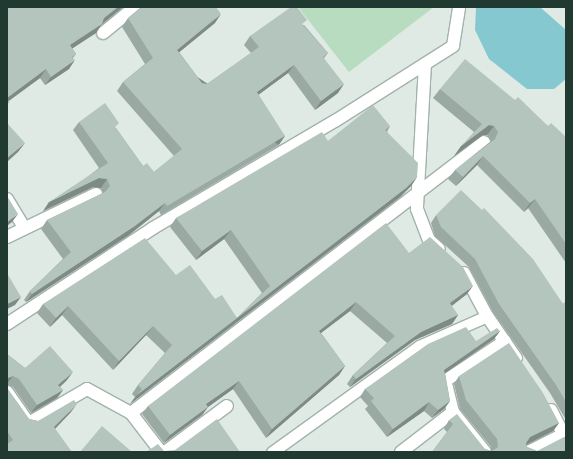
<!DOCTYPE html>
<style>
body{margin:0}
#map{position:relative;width:573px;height:459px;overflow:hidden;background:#dfeae4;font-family:Raleway,sans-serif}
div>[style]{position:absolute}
.green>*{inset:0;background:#b7dcbf}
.water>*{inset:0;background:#86c8d0}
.roads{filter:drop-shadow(1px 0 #a2b2ab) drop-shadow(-1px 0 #a2b2ab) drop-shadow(0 1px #a2b2ab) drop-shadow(0 -1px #a2b2ab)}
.service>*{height:11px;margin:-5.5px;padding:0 5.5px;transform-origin:5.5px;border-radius:5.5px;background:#fff}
.minor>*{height:12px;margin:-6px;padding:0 6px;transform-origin:6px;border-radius:6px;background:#fff}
.wall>*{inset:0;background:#9ba9a3}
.shaded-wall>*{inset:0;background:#7e8a84;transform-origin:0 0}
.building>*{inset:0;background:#b4c5bd}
span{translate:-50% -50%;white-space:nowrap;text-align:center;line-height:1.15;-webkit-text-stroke:3px #eff7f3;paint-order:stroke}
.frame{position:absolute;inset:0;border:8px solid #203a32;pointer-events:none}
</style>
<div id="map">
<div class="green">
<i style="clip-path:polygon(298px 7px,434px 7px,349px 72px)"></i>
</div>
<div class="water">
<i style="clip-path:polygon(476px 7px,540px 7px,566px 30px,566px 79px,554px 89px,527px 89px,489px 59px,475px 30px)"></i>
</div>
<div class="roads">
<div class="service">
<i style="left:272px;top:452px;width:181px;rotate:-35.8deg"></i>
<i style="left:419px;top:346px;width:74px;rotate:-23.8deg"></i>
</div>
<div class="minor">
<i style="left:103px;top:33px;width:41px;rotate:-39.1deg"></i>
<i style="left:425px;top:64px;width:145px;rotate:93.2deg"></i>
<i style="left:417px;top:209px;width:33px;rotate:69deg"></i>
<i style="left:429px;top:240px;width:13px;rotate:42deg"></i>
<i style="left:7px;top:199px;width:33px;rotate:59deg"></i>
<i style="left:7px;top:237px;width:99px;rotate:-25.8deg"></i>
<i style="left:464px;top:273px;width:49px;rotate:61.9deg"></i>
<i style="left:487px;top:316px;width:51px;rotate:55.4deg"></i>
<i style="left:7px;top:324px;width:175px;rotate:-33.3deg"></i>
<i style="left:153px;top:228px;width:211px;rotate:-30.5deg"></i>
<i style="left:335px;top:121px;width:140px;rotate:-32.4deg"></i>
<i style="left:453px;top:46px;width:39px;rotate:-81deg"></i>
<i style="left:7px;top:392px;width:38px;rotate:55deg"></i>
<i style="left:29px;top:423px;width:67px;rotate:-30.4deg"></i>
<i style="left:87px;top:389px;width:50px;rotate:28.6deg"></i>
<i style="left:551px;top:410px;width:27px;rotate:63deg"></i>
<i style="left:453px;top:412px;width:32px;rotate:-104deg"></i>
<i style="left:445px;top:381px;width:72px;rotate:-33.7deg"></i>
<i style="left:161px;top:452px;width:49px;rotate:-127.6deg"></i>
<i style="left:131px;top:413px;width:445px;rotate:-37.5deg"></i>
<i style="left:165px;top:452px;width:77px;rotate:-36.6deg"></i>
<i style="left:401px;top:452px;width:66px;rotate:-37.6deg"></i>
<i style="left:453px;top:412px;width:51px;rotate:51.3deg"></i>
<i style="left:528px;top:452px;width:42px;rotate:-26.6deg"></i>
</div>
</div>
<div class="wall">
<i style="clip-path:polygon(7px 7px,123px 7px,101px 25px,96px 33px,72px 48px,76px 54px,73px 58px,69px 69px,45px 85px,40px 78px,9px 101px,9px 102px,7px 105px)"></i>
<i style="clip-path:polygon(141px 7px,216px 7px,215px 23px,179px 52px,202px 83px,207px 84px,251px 53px,244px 45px,250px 36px,304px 25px,328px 53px,324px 58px,338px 93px,315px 110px,288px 73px,258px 95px,279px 145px,161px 215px,159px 211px,129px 235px,26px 302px,24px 300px,30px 291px,63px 259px,41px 229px,47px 220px,103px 193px,101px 188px,93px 187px,43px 211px,99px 168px,73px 130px,79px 122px,116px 128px,143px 166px,154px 172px,174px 156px,117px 91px,123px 82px,145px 64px,122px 27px,128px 18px,140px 8px)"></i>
<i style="clip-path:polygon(440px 89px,515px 100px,548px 126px,566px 137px,566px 263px,528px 208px,524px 212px,477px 165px,456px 186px,448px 179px,455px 170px,491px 141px,487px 135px,483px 135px,454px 156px,474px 132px,433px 98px)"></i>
<i style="clip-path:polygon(390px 126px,387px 132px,417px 177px,411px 186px,400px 197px,130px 404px,135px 397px,132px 394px,138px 385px,165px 353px,146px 335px,113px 370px,62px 315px,50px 327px,37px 313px,43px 304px,176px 275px,215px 299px,237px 318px,262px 293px,224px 239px,196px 260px,170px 227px,176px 218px,328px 141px)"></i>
<i style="clip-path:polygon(436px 215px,563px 304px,566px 301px,566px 420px,550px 393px,493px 312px,469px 267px,435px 236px,431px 223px)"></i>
<i style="clip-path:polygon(409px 253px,467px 294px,451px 306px,458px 315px,452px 324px,415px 340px,350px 387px,347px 384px,353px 375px,387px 343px,350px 311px,321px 333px,345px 366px,339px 375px,266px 438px,233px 389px,208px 407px,202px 415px,164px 443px,142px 414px,148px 406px)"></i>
<i style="clip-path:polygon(500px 331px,494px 339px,445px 373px,450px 401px,444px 409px,432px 418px,424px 411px,387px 437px,365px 409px,368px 406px,360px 397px,365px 389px)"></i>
<i style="clip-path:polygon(7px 354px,25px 368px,67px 380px,60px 387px,63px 390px,57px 398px,31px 413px,13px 387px,7px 385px)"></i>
<i style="clip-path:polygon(459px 376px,559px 423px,553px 431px,527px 444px,527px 447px,537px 451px,566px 452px,432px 452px,447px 432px,444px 429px,449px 420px,485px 449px,491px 451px,491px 447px,460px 409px,454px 384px)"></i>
<i style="clip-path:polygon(7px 388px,29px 419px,38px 421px,71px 412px,55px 429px,7px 452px)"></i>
</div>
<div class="shaded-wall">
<i style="clip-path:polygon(118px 7px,123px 7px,101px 25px,96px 33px,64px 54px,70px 45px)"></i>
<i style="clip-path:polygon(221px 14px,215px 23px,171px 59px,177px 50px)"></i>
<i style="clip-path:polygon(75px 60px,69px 69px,45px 85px,51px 77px)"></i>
<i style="clip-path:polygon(294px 65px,288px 73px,250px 101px,257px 92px)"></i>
<i style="clip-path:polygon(46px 69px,40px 78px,7px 102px,7px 98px)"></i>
<i style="clip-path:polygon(344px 84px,338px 93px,315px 110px,321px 101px)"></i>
<i style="clip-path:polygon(489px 125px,494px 126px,487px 135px,483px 135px,454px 156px,461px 146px)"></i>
<i style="left:285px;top:136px;width:11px;height:137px;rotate:124deg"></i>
<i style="clip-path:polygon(25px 143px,18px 152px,7px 162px,7px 159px,8px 157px)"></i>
<i style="clip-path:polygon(483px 156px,477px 165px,456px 186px,463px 177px)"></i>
<i style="clip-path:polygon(417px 177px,411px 186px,400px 197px,130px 404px,137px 395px,406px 188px)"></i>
<i style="clip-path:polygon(99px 178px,107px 179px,101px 188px,93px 187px,43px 211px,49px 202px)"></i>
<i style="clip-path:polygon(535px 199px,528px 208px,524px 212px,530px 203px)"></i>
<i style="clip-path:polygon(165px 203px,159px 211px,129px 235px,26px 302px,32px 294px)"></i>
<i style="clip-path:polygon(18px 214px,12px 222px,7px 226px,7px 222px)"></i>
<i style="clip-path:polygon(231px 230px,224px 239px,196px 260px,202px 251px)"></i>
<i style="clip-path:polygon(473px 286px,467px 294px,444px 312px,450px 303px)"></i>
<i style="clip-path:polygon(21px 297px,15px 305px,7px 309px,7px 304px)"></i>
<i style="clip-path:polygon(356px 302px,350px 311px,313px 339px,319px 331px)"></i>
<i style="clip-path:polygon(68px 306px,62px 315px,50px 327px,56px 318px)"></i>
<i style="clip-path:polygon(458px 315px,452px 324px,415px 340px,350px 387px,356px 379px,421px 332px)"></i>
<i style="clip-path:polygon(153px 326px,146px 335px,113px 370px,119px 361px)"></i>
<i style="clip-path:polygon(500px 331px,494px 339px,438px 378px,444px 370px)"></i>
<i style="clip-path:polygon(345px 366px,339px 375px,266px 438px,272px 429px)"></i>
<i style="clip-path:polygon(73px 372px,67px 380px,52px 394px,58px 385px)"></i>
<i style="clip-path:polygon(13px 376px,7px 384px,8px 378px)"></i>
<i style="clip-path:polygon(239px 381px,233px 389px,208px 407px,202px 415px,164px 443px,170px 435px,206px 404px)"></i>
<i style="clip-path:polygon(63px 390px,57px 398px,31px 413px,37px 405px)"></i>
<i style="clip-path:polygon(450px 401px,444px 409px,432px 418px,438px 410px)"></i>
<i style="clip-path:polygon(429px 402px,424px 411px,387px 437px,393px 429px)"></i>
<i style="clip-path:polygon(77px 404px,71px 412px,48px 436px,54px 427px)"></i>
<i style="clip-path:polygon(559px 423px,553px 431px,524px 446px,530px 437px)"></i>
</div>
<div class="building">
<i style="clip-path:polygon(7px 7px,118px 7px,104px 18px,102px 24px,70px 45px,76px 54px,72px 57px,75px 60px,51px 77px,46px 69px,7px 98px)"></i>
<i style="clip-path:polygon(142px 7px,216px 7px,221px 14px,177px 50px,202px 83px,207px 84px,259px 47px,250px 36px,291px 7px,297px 7px,307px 20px,302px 24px,328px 53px,323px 57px,344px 84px,321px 101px,294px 65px,257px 92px,285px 136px,167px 206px,165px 203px,135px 226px,32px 294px,30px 291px,71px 252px,47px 220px,105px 192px,110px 186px,107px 179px,99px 178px,49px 202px,108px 163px,79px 122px,105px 103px,119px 123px,115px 127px,143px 166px,147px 163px,154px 172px,182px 149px,123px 82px,153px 58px,128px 18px)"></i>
<i style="clip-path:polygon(465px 59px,515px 100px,518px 97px,548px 126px,551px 123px,566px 137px,566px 244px,535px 199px,530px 203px,483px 156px,463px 177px,455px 170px,495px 139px,498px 132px,494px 126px,489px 125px,461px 146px,482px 124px,440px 89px)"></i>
<i style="clip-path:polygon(7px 98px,9px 102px,7px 104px)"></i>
<i style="clip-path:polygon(373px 105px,390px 126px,385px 130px,418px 163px,417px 177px,406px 188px,137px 395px,142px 389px,138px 385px,172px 345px,153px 326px,119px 361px,68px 306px,56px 318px,43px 304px,145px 238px,176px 275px,190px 265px,215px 299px,222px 295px,237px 318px,270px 286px,231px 230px,202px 251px,176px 218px,322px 132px,328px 141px)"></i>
<i style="clip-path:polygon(7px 123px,25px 143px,8px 157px,7px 155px)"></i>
<i style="clip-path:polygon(461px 190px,482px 210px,484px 208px,533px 259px,563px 304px,566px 301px,566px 402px,556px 385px,499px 304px,475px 259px,441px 227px,436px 215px)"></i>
<i style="clip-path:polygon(7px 196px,18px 214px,7px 222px)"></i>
<i style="clip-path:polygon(386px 223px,409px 253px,430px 237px,463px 267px,473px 286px,450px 303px,458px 315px,421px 332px,356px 379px,353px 375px,395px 336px,356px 302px,319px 331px,345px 366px,272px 429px,239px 381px,206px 404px,208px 407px,170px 435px,148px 406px)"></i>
<i style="clip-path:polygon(7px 273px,21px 297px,7px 304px)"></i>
<i style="clip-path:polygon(466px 327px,476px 341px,497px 328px,500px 331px,444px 370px,450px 401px,438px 410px,429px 402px,393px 429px,371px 401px,374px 398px,365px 389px,428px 344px)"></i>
<i style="clip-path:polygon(509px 343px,543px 393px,559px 423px,530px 437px,526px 443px,527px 447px,537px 451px,566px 436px,566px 452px,432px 452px,453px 424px,449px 420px,457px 414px,485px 449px,492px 451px,498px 447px,497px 439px,466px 400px,459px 376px)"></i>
<i style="clip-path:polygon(50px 346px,73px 372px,58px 385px,63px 390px,37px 405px,19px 379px,13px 376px,8px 378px,7px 385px,7px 354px,25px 368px)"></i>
<i style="clip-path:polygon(7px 388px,29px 419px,38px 421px,74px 400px,77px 404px,54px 427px,72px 452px,7px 452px,7px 444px,13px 440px,7px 431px)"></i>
<i style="clip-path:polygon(217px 419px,240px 452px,146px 452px,158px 444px,164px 451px,175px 450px)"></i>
<i style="clip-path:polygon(102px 426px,132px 452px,80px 452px)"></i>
</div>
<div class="frame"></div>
</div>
